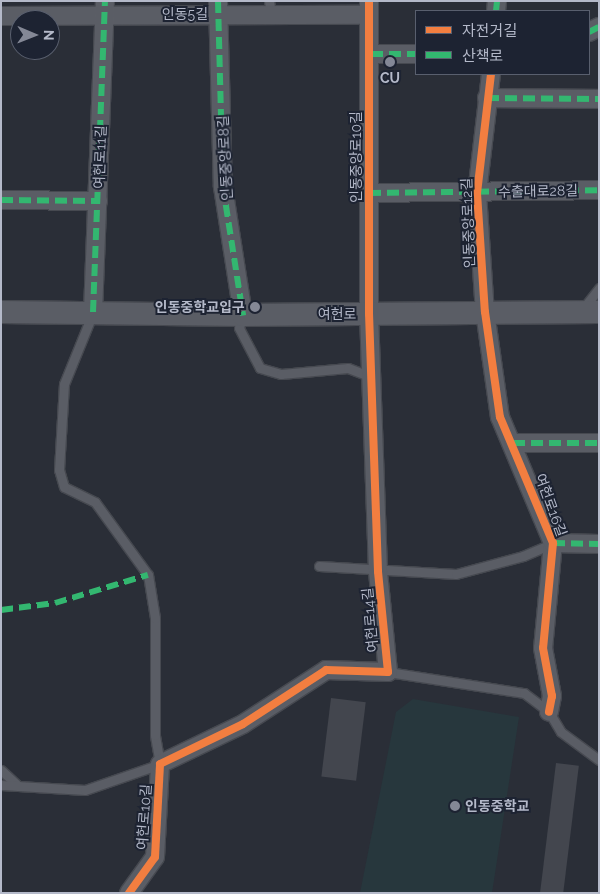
<!DOCTYPE html>
<meta charset="utf-8">
<style>
body{margin:0}
#map{position:relative;width:600px;height:894px;overflow:hidden;background:#2a2e37;font-family:Raleway,"Noto Sans KR",sans-serif}
div>[style]{position:absolute}
.green>*{inset:0;background:#27373d}
.building>*{inset:0;background:#43464e;transform-origin:0 0}
.roads{filter:drop-shadow(1px 0 #464950) drop-shadow(-1px 0 #464950) drop-shadow(0 1px #464950) drop-shadow(0 -1px #464950)}
.service>*{height:9px;margin:-4.5px;padding:0 4.5px;transform-origin:4.5px;border-radius:4.5px;background:#5a5d65}
.minor>*{height:18px;margin:-9px;padding:0 9px;transform-origin:9px;border-radius:9px;background:#5a5d65}
.tertiary>*{height:22px;margin:-11px;padding:0 11px;transform-origin:11px;border-radius:11px;background:#5a5d65}
.quiet>*{height:6px;margin-top:-3px;transform-origin:0;background:repeating-linear-gradient(90deg,#33b770 0 12px,transparent 0 18px)}
.cycleway>*{height:8px;margin:-4px;padding:0 4px;transform-origin:4px;border-radius:4px;background:#f27e40}
.dots>*{width:14px;height:14px;translate:-50% -50%;box-sizing:border-box;border:2px solid #1d2332;border-radius:50%}
span{translate:-50% -50%;white-space:nowrap;text-align:center;line-height:1.15;-webkit-text-stroke:4px #1d2332;paint-order:stroke}
.street-label{font-size:14px;color:#b4b9c9}
.poi-label{font-size:14px;color:#b4b9c9;font-weight:700}
.right{translate:-100% -50%;text-align:right}
.left{translate:0 -50%;text-align:left}
.frame{position:absolute;inset:0;border:2px solid #b4b9c9;pointer-events:none}
.legend{position:absolute;left:415px;top:10px;width:175px;height:65px;box-sizing:border-box;background:#1d2332;border:1px solid #595f6e;margin:0;padding:6px 9px;list-style:none;font-size:15px;color:#b4b9c9}
.legend li{display:flex;align-items:center;gap:10px;height:25px}
.legend b{width:25px;border:1px solid #595f6e}
.north{position:absolute;left:10px;top:10px;width:50px;height:50px;box-sizing:border-box;background:#1d2332;border:1px solid #595f6e;border-radius:50%;rotate:91deg;font-size:14px;font-weight:700;line-height:20px;text-align:center;color:#b4b9c9}
.north::after{content:'';display:block;margin:auto;width:18px;height:22px;background:#848896;clip-path:polygon(50% 0,100% 100%,50% 72%,0 100%)}
</style>
<div id="map">
<div class="green">
<i style="clip-path:polygon(413px 699px,519px 717px,492px 893px,360px 893px,396px 712px)"></i>
</div>
<div class="building">
<i style="left:331px;top:698px;width:35px;height:79px;rotate:7deg"></i>
<i style="left:556px;top:763px;width:23px;height:131px;rotate:7deg"></i>
</div>
<div class="roads">
<div class="service">
<i style="left:269px;top:1px;width:13px;rotate:81deg"></i>
<i style="left:582px;top:310px;width:28px;rotate:-52deg"></i>
<i style="left:242px;top:316px;width:12px;rotate:104deg"></i>
<i style="left:239px;top:328px;width:45px;rotate:62.3deg"></i>
<i style="left:260px;top:368px;width:22px;rotate:16deg"></i>
<i style="left:281px;top:374px;width:67px;rotate:-5.1deg"></i>
<i style="left:348px;top:368px;width:26px;rotate:21deg"></i>
<i style="left:319px;top:566px;width:137px;rotate:3.3deg"></i>
<i style="left:456px;top:574px;width:69px;rotate:-15deg"></i>
<i style="left:523px;top:556px;width:33px;rotate:-23deg"></i>
<i style="left:388px;top:672px;width:138px;rotate:8.8deg"></i>
<i style="left:524px;top:693px;width:31px;rotate:37deg"></i>
<i style="left:549px;top:712px;width:23px;rotate:59deg"></i>
<i style="left:561px;top:732px;width:47px;rotate:36.4deg"></i>
<i style="left:1px;top:770px;width:21px;rotate:43deg"></i>
<i style="left:1px;top:785px;width:84px;rotate:3.4deg"></i>
<i style="left:85px;top:790px;width:79px;rotate:-19.1deg"></i>
<i style="left:160px;top:764px;width:29px;rotate:-100deg"></i>
<i style="left:155px;top:735px;width:117px;rotate:-90deg"></i>
<i style="left:155px;top:618px;width:44px;rotate:-99.2deg"></i>
<i style="left:148px;top:575px;width:90px;rotate:-126deg"></i>
<i style="left:95px;top:502px;width:34px;rotate:-154deg"></i>
<i style="left:64px;top:487px;width:18px;rotate:-106deg"></i>
<i style="left:59px;top:470px;width:86px;rotate:-86.7deg"></i>
<i style="left:64px;top:384px;width:74px;rotate:-67.9deg"></i>
</div>
<div class="minor">
<i style="left:218px;top:1px;width:186px;rotate:88.5deg"></i>
<i style="left:223px;top:187px;width:130px;rotate:81.1deg"></i>
<i style="left:496px;top:11px;width:10px;rotate:-84deg"></i>
<i style="left:1px;top:16px;width:368px;rotate:-0.2deg"></i>
<i style="left:589px;top:32px;width:11px;rotate:-27deg"></i>
<i style="left:371px;top:54px;width:45px"></i>
<i style="left:491px;top:74px;width:120px;rotate:96.7deg"></i>
<i style="left:477px;top:193px;width:119px;rotate:86.2deg"></i>
<i style="left:485px;top:312px;width:106px;rotate:81.9deg"></i>
<i style="left:500px;top:417px;width:137px;rotate:67.2deg"></i>
<i style="left:553px;top:543px;width:105px;rotate:95.4deg"></i>
<i style="left:543px;top:648px;width:49px;rotate:79.4deg"></i>
<i style="left:552px;top:696px;width:16px;rotate:101deg"></i>
<i style="left:487px;top:98px;width:112px;rotate:0.5deg"></i>
<i style="left:369px;top:193px;width:230px;rotate:-0.7deg"></i>
<i style="left:1px;top:200px;width:97px;rotate:0.6deg"></i>
<i style="left:93px;top:312px;width:311px;rotate:-87.8deg"></i>
<i style="left:513px;top:443px;width:86px"></i>
<i style="left:553px;top:543px;width:46px;rotate:1.2deg"></i>
<i style="left:129px;top:893px;width:44px;rotate:-54.2deg"></i>
<i style="left:155px;top:857px;width:93px;rotate:-86.9deg"></i>
<i style="left:160px;top:764px;width:92px;rotate:-25.7deg"></i>
<i style="left:243px;top:724px;width:99px;rotate:-33deg"></i>
<i style="left:326px;top:670px;width:62px;rotate:1.8deg"></i>
<i style="left:388px;top:672px;width:101px;rotate:-95.7deg"></i>
<i style="left:378px;top:571px;width:257px;rotate:-92deg"></i>
<i style="left:369px;top:314px;width:313px;rotate:-90deg"></i>
</div>
<div class="tertiary">
<i style="left:1px;top:312px;width:242px;rotate:0.7deg"></i>
<i style="left:243px;top:315px;width:356px;rotate:-0.5deg"></i>
</div>
</div>
<div class="quiet">
<i style="left:218px;top:1px;width:186px;rotate:88.5deg"></i>
<i style="left:223px;top:187px;width:130px;rotate:81.1deg"></i>
<i style="left:496px;top:11px;width:10px;rotate:-84deg"></i>
<i style="left:589px;top:32px;width:11px;rotate:-27deg"></i>
<i style="left:371px;top:54px;width:45px"></i>
<i style="left:487px;top:98px;width:112px;rotate:0.5deg"></i>
<i style="left:369px;top:193px;width:230px;rotate:-0.7deg"></i>
<i style="left:1px;top:200px;width:97px;rotate:0.6deg"></i>
<i style="left:93px;top:312px;width:311px;rotate:-87.8deg"></i>
<i style="left:513px;top:443px;width:86px"></i>
<i style="left:553px;top:543px;width:46px;rotate:1.2deg"></i>
<i style="left:1px;top:610px;width:54px;rotate:-7.4deg"></i>
<i style="left:55px;top:603px;width:97px;rotate:-16.8deg"></i>
</div>
<div class="cycleway">
<i style="left:491px;top:74px;width:120px;rotate:96.7deg"></i>
<i style="left:477px;top:193px;width:119px;rotate:86.2deg"></i>
<i style="left:485px;top:312px;width:106px;rotate:81.9deg"></i>
<i style="left:500px;top:417px;width:137px;rotate:67.2deg"></i>
<i style="left:553px;top:543px;width:105px;rotate:95.4deg"></i>
<i style="left:543px;top:648px;width:49px;rotate:79.4deg"></i>
<i style="left:552px;top:696px;width:16px;rotate:101deg"></i>
<i style="left:129px;top:893px;width:44px;rotate:-54.2deg"></i>
<i style="left:155px;top:857px;width:93px;rotate:-86.9deg"></i>
<i style="left:160px;top:764px;width:92px;rotate:-25.7deg"></i>
<i style="left:243px;top:724px;width:99px;rotate:-33deg"></i>
<i style="left:326px;top:670px;width:62px;rotate:1.8deg"></i>
<i style="left:388px;top:672px;width:101px;rotate:-95.7deg"></i>
<i style="left:378px;top:571px;width:257px;rotate:-92deg"></i>
<i style="left:369px;top:314px;width:313px;rotate:-90deg"></i>
</div>
<div class="dots">
<i style="left:390px;top:62px;background:#848896"></i>
<i style="left:255px;top:307px;background:#848896"></i>
<i style="left:455px;top:806px;background:#848896"></i>
</div>
<div class="street-label">
<span style="left:185px;top:14px">인동5길</span>
<span style="left:100px;top:157px;rotate:-88deg">여헌로11길</span>
<span style="left:356px;top:157px;rotate:-90deg">인동중앙로10길</span>
<span style="left:225px;top:158px;rotate:-93deg">인동중앙로8길</span>
<span style="left:538px;top:191px;rotate:-1deg">수출대로28길</span>
<span style="left:468px;top:223px;rotate:-92deg">인동중앙로12길</span>
<span style="left:337px;top:314px">여헌로</span>
<span style="left:551px;top:505px;rotate:70deg">여헌로16길</span>
<span style="left:370px;top:620px;rotate:-95deg">여헌로14길</span>
<span style="left:144px;top:817px;rotate:-86deg">여헌로10길</span>
</div>
<div class="poi-label">
<span style="left:390px;top:78px">CU</span>
<span class="right" style="left:245px;top:307px">인동중학교입구</span>
<span class="left" style="left:465px;top:806px">인동중학교</span>
</div>
<div class="frame"></div>
<ul class="legend">
<li><b style="height:6px;background:#f27e40"></b>자전거길</li>
<li><b style="height:6px;background:#33b770"></b>산책로</li>
</ul>
<div class="north">N</div>
</div>
